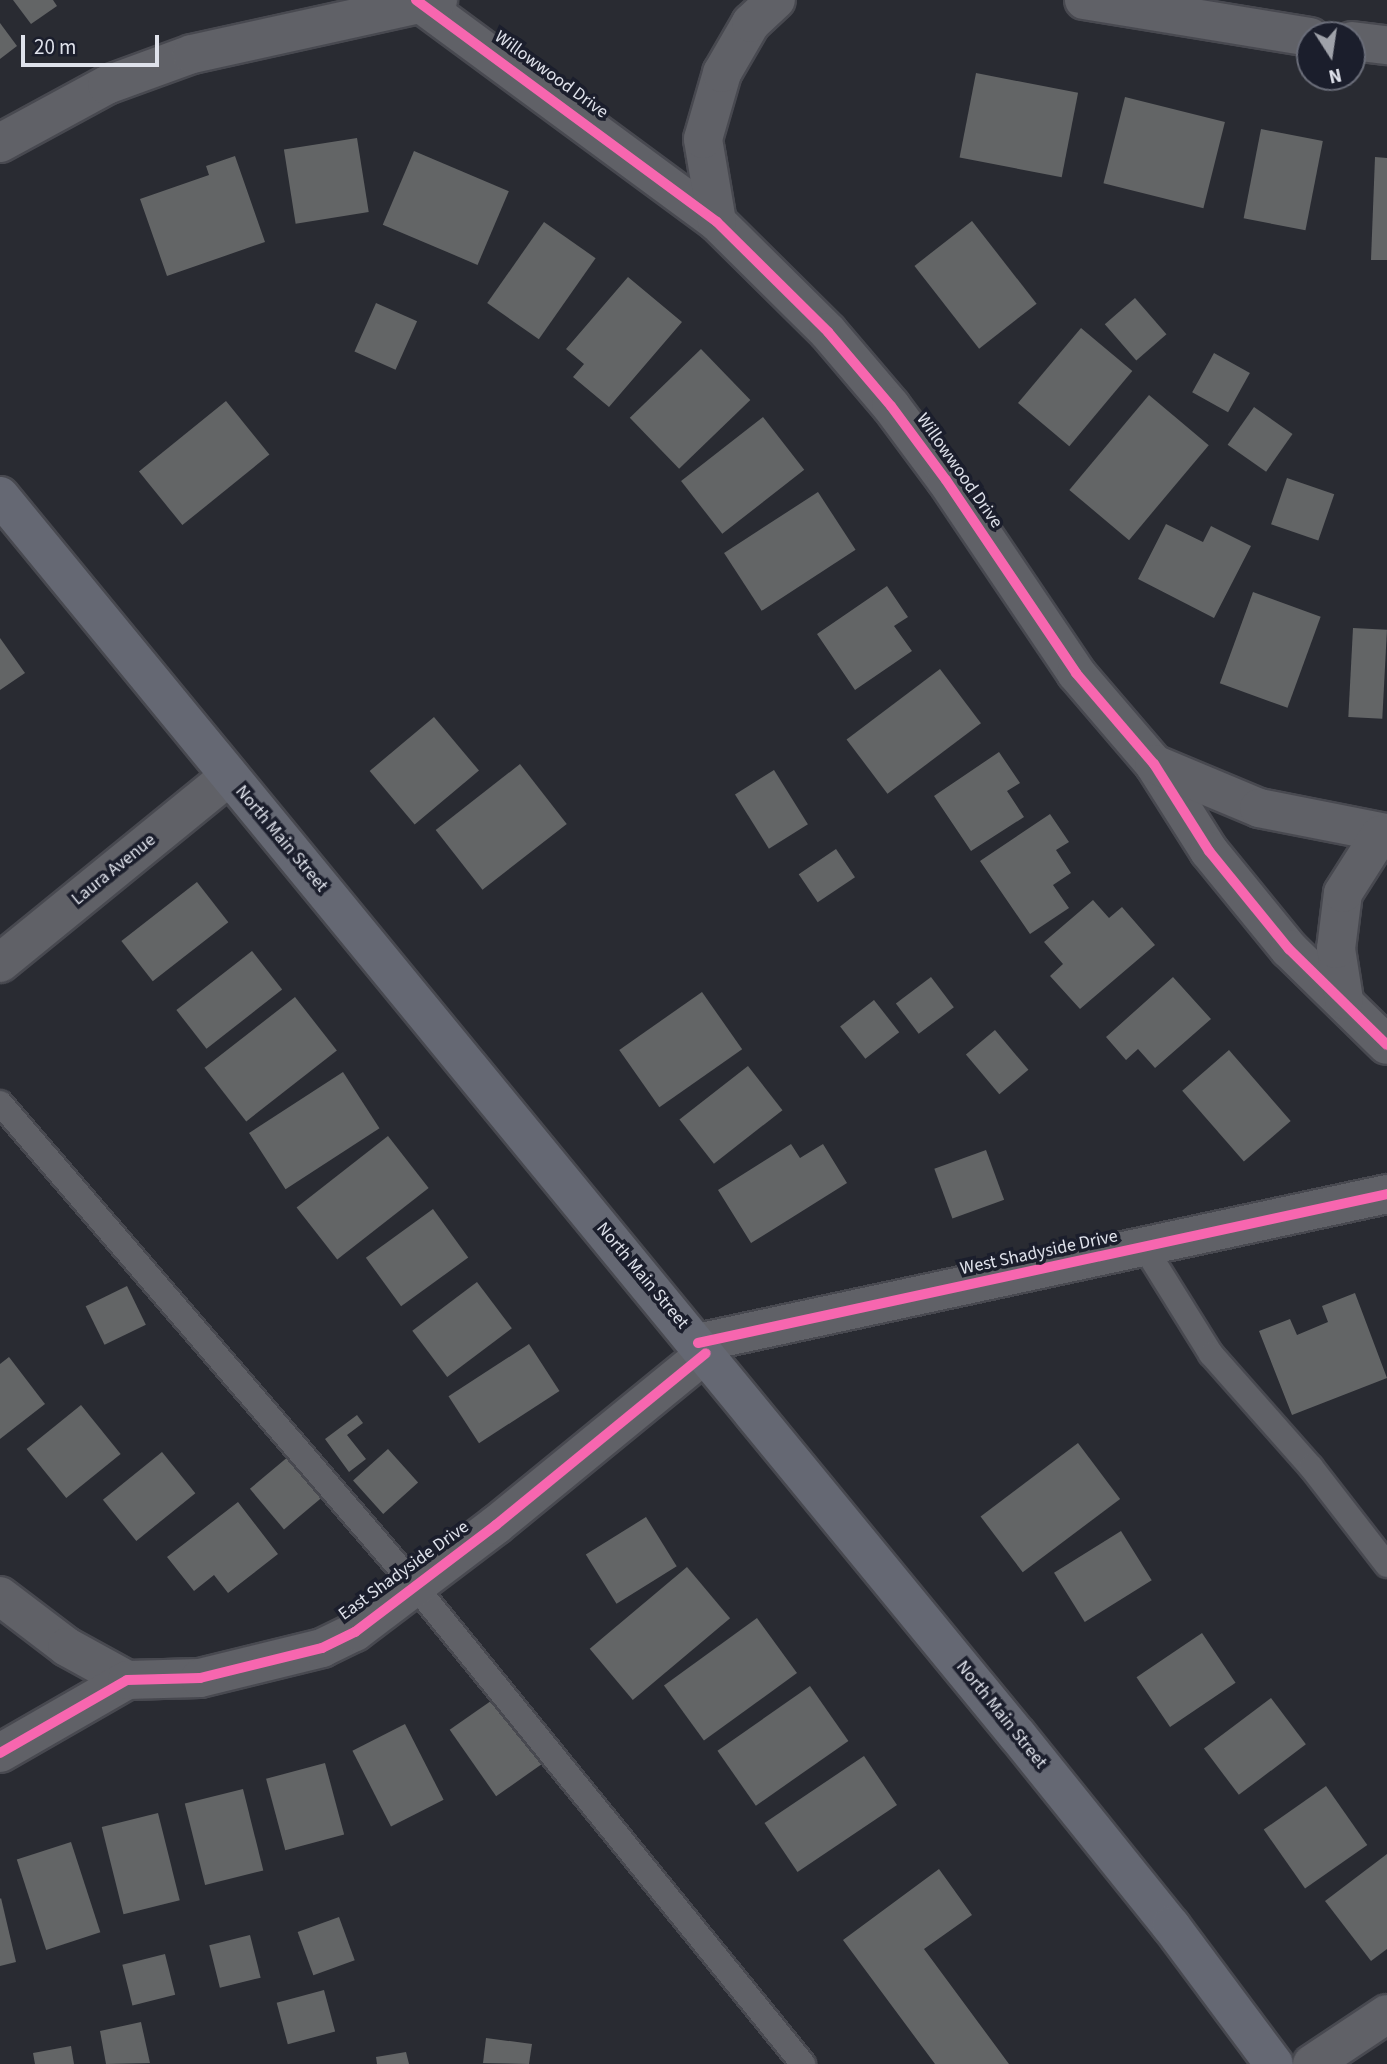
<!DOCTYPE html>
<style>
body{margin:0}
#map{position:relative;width:1387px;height:2064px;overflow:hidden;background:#292b32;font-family:"Source Sans 3",sans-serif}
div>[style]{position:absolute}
.building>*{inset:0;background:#636566;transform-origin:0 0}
.roads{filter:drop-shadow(2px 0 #484950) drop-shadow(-2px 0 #484950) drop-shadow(0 2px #484950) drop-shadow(0 -2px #484950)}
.service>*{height:24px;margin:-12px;padding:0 12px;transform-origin:12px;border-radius:12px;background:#606167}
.minor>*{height:38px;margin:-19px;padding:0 19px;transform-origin:19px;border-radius:19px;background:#606167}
.primary>*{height:38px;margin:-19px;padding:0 19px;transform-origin:19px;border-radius:19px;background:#656873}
.cycleway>*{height:10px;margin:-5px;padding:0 5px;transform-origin:5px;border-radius:5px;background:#f766af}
span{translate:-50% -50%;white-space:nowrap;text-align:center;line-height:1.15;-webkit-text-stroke:7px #1b1e2c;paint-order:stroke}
.street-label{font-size:18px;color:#dfe2eb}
.north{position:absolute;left:1296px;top:21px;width:70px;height:70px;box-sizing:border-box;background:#1b1e2c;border:2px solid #696c78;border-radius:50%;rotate:168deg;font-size:19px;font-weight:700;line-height:28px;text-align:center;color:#dfe2eb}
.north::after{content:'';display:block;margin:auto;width:24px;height:32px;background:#9fa2aa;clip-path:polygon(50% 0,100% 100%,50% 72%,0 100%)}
.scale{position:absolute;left:21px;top:35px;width:138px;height:32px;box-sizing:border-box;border:4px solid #dfe2eb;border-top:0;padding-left:9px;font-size:21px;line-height:24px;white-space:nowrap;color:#dfe2eb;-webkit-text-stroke:5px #1b1e2c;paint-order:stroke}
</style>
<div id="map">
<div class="building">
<i style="clip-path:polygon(13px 0,53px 0,57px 6px,31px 24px)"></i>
<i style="clip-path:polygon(0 23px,17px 46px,0 59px)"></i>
<i style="left:976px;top:73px;width:104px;height:86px;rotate:11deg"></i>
<i style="left:1125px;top:97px;width:103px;height:89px;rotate:14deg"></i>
<i style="left:1261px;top:129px;width:63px;height:91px;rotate:11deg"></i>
<i style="left:357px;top:138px;width:75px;height:74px;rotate:81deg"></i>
<i style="left:414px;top:151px;width:103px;height:80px;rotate:23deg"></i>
<i style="clip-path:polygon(235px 156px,265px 242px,167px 276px,140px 199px,209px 175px,206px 166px)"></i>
<i style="clip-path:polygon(1375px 157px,1387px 158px,1387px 260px,1371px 260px)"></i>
<i style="left:972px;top:221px;width:105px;height:73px;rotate:52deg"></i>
<i style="left:544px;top:222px;width:63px;height:99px;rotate:35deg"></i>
<i style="clip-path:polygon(628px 277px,682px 322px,609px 407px,573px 377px,584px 364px,566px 349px)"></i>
<i style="left:1135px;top:298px;width:48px;height:40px;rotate:49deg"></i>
<i style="left:376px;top:303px;width:45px;height:53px;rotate:24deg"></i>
<i style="left:1081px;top:328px;width:67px;height:98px;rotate:40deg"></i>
<i style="left:701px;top:349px;width:71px;height:99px;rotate:46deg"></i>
<i style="left:1214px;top:353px;width:41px;height:45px;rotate:29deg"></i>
<i style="left:1149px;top:395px;width:78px;height:124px;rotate:40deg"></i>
<i style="left:226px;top:401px;width:69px;height:112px;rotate:51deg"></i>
<i style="left:1254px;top:407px;width:47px;height:46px;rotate:35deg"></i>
<i style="left:763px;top:417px;width:67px;height:104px;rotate:52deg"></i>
<i style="left:1287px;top:478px;width:50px;height:49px;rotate:19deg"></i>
<i style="left:818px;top:492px;width:69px;height:112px;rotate:57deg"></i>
<i style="clip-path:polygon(1166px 524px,1203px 542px,1211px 526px,1251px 546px,1214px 618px,1138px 579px)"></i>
<i style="clip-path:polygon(887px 586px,908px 617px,894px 626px,912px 651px,855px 690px,817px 634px)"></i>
<i style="left:1253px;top:592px;width:72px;height:97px;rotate:20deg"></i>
<i style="left:1353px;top:628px;width:34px;height:89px;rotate:3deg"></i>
<i style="clip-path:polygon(0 638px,25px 673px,0 690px)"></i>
<i style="left:940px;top:669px;width:68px;height:117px;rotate:53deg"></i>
<i style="left:434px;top:717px;width:70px;height:84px;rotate:50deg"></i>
<i style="clip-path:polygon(999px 752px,1020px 783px,1007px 791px,1024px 817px,971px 851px,934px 796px)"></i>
<i style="left:520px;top:764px;width:76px;height:107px;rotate:52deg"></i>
<i style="left:774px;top:770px;width:64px;height:46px;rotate:58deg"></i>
<i style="clip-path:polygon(1050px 814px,1069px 842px,1056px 850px,1071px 873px,1053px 885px,1069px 908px,1030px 934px,980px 861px)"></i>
<i style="left:836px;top:849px;width:34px;height:45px;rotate:56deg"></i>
<i style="left:197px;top:882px;width:51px;height:96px;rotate:52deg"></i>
<i style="clip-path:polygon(1093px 900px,1109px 918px,1122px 907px,1155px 945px,1080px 1009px,1050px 976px,1063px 964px,1044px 942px)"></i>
<i style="left:252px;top:951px;width:49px;height:96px;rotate:52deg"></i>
<i style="left:931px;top:977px;width:38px;height:44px;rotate:53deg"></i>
<i style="clip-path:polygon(1173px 977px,1211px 1019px,1155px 1068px,1138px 1049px,1126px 1060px,1106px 1037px)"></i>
<i style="left:702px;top:992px;width:70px;height:101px;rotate:55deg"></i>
<i style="left:295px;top:997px;width:68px;height:115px;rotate:52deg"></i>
<i style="left:874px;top:1000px;width:41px;height:43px;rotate:52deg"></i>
<i style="left:995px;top:1030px;width:52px;height:38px;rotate:50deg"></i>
<i style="left:1229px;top:1050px;width:94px;height:62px;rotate:49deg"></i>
<i style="left:748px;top:1066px;width:56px;height:87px;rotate:52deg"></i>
<i style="left:343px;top:1072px;width:67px;height:112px;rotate:57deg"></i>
<i style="left:388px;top:1136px;width:66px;height:116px;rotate:52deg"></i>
<i style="clip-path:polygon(791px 1144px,800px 1158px,823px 1144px,847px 1183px,751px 1243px,718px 1190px)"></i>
<i style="left:986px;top:1150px;width:53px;height:55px;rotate:70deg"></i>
<i style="left:433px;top:1209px;width:60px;height:83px;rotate:54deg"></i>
<i style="left:477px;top:1282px;width:58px;height:81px;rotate:53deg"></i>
<i style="left:127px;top:1286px;width:43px;height:46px;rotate:64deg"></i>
<i style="clip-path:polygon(1355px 1293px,1387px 1378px,1292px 1415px,1259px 1331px,1290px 1319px,1297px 1335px,1328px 1322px,1322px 1306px)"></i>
<i style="left:529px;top:1344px;width:56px;height:96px;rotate:57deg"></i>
<i style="clip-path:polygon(9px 1357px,45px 1404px,0 1439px,0 1364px)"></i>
<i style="left:81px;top:1405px;width:63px;height:70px;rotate:51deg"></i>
<i style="clip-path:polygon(357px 1415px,363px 1423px,347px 1435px,366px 1459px,349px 1472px,325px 1439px)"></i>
<i style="left:1078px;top:1443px;width:70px;height:122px;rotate:53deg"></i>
<i style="left:388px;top:1449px;width:45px;height:47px;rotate:48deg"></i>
<i style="left:162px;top:1452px;width:53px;height:76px;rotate:51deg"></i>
<i style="left:289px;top:1456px;width:53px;height:51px;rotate:50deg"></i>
<i style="clip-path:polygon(238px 1502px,278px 1554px,228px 1593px,214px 1575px,194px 1591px,167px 1557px)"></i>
<i style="left:646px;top:1517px;width:58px;height:71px;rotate:58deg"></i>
<i style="left:1121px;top:1531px;width:58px;height:79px;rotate:58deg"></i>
<i style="left:687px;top:1567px;width:67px;height:127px;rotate:50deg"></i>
<i style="left:757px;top:1618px;width:68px;height:115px;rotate:54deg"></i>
<i style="left:1202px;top:1633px;width:60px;height:79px;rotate:56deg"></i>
<i style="left:810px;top:1686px;width:67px;height:113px;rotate:55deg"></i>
<i style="left:498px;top:1696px;width:81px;height:59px;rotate:55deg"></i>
<i style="left:1271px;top:1698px;width:58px;height:84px;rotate:53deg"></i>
<i style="left:405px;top:1724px;width:85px;height:59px;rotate:63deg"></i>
<i style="left:864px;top:1756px;width:59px;height:120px;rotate:56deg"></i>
<i style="left:325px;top:1763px;width:74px;height:61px;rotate:75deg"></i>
<i style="left:1326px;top:1786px;width:72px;height:76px;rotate:55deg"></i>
<i style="left:243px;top:1789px;width:84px;height:60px;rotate:76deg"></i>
<i style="left:158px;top:1813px;width:90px;height:58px;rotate:76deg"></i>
<i style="left:71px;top:1842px;width:95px;height:57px;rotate:72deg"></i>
<i style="clip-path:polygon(1387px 1854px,1387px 1949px,1371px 1961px,1325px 1901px)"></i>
<i style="clip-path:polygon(939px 1869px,972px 1915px,924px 1949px,1009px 2064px,935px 2064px,843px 1940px)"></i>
<i style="clip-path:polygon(1px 1898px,16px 1962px,0 1966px,0 1899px)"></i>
<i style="left:339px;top:1917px;width:46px;height:44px;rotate:70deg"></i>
<i style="left:250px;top:1935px;width:44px;height:42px;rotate:76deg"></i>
<i style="left:165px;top:1954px;width:42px;height:44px;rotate:76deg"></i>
<i style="left:324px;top:1990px;width:43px;height:49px;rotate:75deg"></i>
<i style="clip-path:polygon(141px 2022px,150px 2063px,106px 2064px,100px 2031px)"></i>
<i style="clip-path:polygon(486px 2038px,532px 2044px,529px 2064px,483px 2063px)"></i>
<i style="clip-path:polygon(71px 2046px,74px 2064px,35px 2064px,33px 2053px)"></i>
<i style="clip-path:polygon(406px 2052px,409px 2064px,377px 2064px,376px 2057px)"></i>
</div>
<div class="roads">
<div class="service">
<i style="left:0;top:1103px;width:637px;rotate:49.33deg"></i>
<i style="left:415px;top:1586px;width:616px;rotate:50.93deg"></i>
<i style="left:1145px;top:1248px;width:125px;rotate:58.1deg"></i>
<i style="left:1211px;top:1354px;width:151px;rotate:48.5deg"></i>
<i style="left:1311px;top:1467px;width:124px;rotate:52.2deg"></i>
</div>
<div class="minor">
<i style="left:416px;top:0;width:374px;rotate:36.4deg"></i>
<i style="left:717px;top:222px;width:156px;rotate:44.7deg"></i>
<i style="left:828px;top:332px;width:97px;rotate:49.6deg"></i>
<i style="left:891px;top:406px;width:92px;rotate:53.4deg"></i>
<i style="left:946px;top:480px;width:233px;rotate:56deg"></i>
<i style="left:1076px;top:673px;width:120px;rotate:49.4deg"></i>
<i style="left:1154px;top:764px;width:103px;rotate:57.7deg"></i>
<i style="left:1209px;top:851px;width:127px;rotate:50.8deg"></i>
<i style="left:1289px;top:949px;width:137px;rotate:44.4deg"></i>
<i style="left:1084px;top:0;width:229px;rotate:9.3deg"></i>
<i style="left:1352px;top:41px;width:35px;rotate:7deg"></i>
<i style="left:0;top:143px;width:122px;rotate:-28.5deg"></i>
<i style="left:107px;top:85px;width:90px;rotate:-20deg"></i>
<i style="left:192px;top:54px;width:252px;rotate:-12.4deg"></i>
<i style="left:717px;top:222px;width:84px;rotate:-99.6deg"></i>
<i style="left:703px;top:139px;width:69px;rotate:-73.9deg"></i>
<i style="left:722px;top:73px;width:58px;rotate:-59.9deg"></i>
<i style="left:751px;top:23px;width:34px;rotate:-43deg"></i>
<i style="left:1154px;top:764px;width:114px;rotate:22.7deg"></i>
<i style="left:1259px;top:808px;width:130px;rotate:11.1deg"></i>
<i style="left:0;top:963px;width:296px;rotate:-39.2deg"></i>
<i style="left:1344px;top:1000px;width:52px;rotate:-98.9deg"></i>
<i style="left:1336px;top:949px;width:56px;rotate:-82.9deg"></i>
<i style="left:1343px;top:893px;width:69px;rotate:-57.5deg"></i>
<i style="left:698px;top:1343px;width:705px;rotate:-12.2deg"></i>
<i style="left:0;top:1596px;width:84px;rotate:37.3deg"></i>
<i style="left:67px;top:1647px;width:68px;rotate:28.8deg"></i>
<i style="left:0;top:1753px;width:146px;rotate:-29.9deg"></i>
<i style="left:127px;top:1680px;width:73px;rotate:-1.6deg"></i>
<i style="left:200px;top:1678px;width:126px;rotate:-13.8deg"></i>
<i style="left:322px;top:1648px;width:37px;rotate:-26deg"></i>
<i style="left:355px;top:1632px;width:177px;rotate:-37.2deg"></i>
<i style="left:496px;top:1525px;width:271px;rotate:-39.3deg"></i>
<i style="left:1312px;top:2064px;width:90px;rotate:-33.7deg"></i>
</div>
<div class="primary">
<i style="left:0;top:496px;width:1604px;rotate:50.62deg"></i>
<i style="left:1018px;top:1736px;width:244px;rotate:51.2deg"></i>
<i style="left:1171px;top:1926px;width:172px;rotate:53.3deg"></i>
</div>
</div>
<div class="cycleway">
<i style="left:416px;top:0;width:374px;rotate:36.4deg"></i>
<i style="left:717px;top:222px;width:156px;rotate:44.7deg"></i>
<i style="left:828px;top:332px;width:97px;rotate:49.6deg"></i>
<i style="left:891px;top:406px;width:92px;rotate:53.4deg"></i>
<i style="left:946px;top:480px;width:233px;rotate:56deg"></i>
<i style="left:1076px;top:673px;width:120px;rotate:49.4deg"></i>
<i style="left:1154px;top:764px;width:103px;rotate:57.7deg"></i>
<i style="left:1209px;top:851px;width:127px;rotate:50.8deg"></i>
<i style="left:1289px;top:949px;width:137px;rotate:44.4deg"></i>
<i style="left:698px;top:1343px;width:705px;rotate:-12.2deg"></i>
<i style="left:0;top:1753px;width:146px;rotate:-29.9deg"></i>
<i style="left:127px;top:1680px;width:73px;rotate:-1.6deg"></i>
<i style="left:200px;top:1678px;width:126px;rotate:-13.8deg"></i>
<i style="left:322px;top:1648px;width:37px;rotate:-26deg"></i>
<i style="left:355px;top:1632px;width:177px;rotate:-37.2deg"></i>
<i style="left:496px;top:1525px;width:271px;rotate:-39.3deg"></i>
</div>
<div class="street-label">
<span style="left:551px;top:75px;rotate:36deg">Willowwood Drive</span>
<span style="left:959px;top:471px;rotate:55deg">Willowwood Drive</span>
<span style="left:281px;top:839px;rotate:50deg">North Main Street</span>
<span style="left:114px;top:870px;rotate:-39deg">Laura Avenue</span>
<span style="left:1039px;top:1253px;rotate:-12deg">West Shadyside Drive</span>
<span style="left:642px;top:1276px;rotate:50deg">North Main Street</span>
<span style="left:404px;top:1571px;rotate:-36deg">East Shadyside Drive</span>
<span style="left:1001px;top:1715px;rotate:51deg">North Main Street</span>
</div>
<div class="north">N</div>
<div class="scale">20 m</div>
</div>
